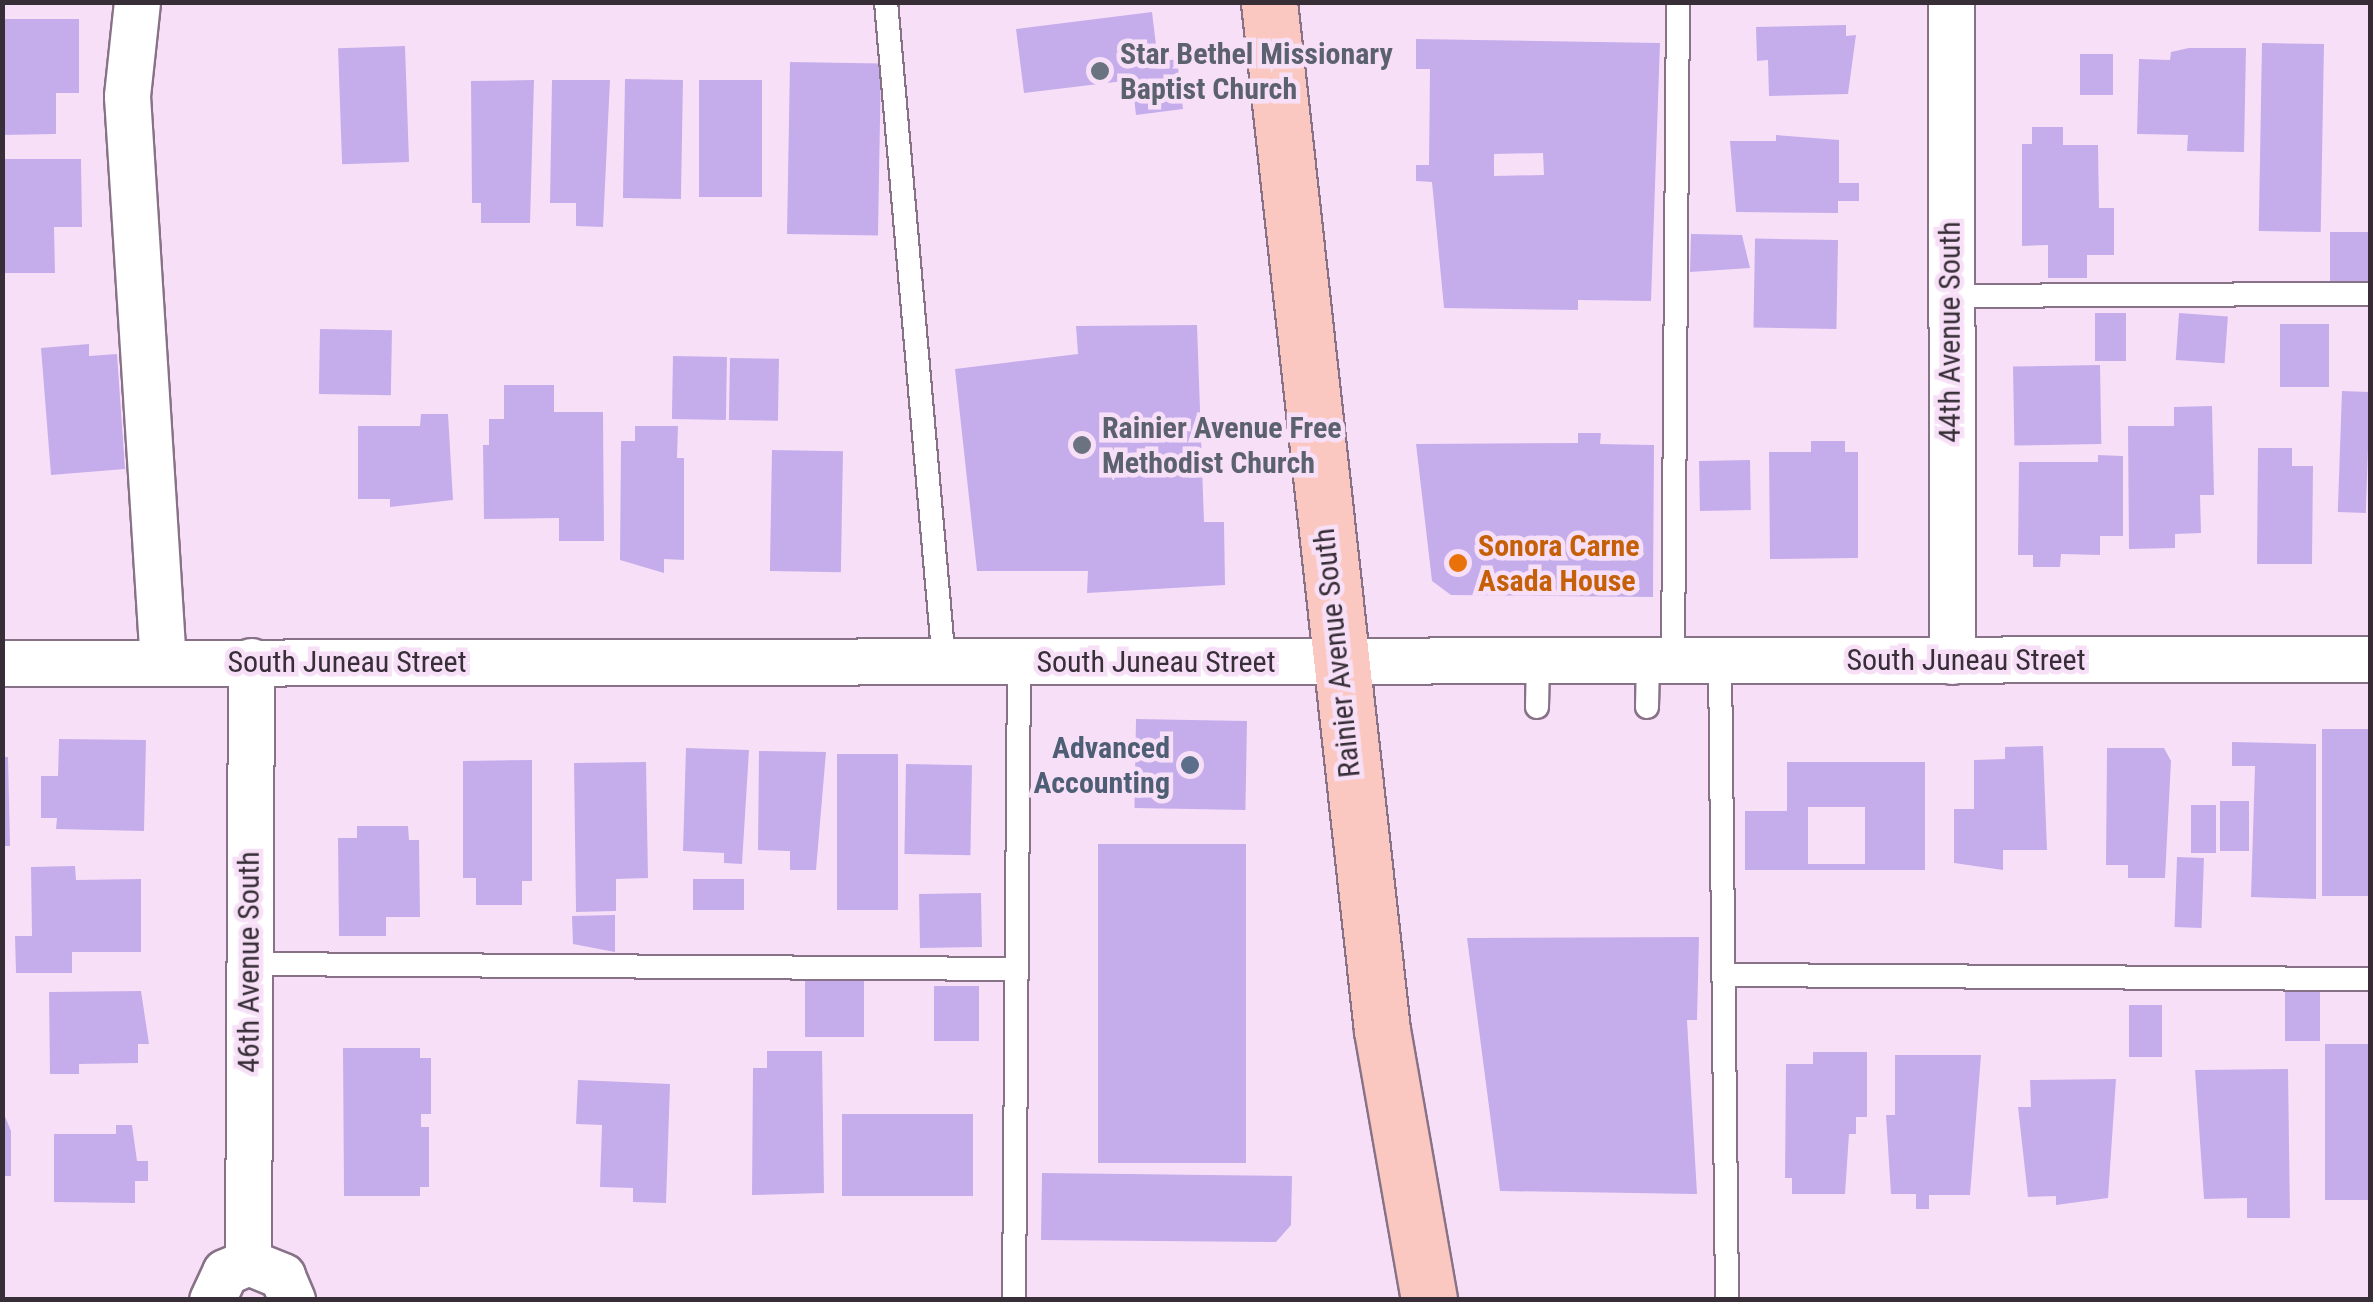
<!DOCTYPE html>
<style>
body{margin:0}
#map{position:relative;width:2373px;height:1302px;overflow:hidden;background:#f7e0f7;font-family:"Roboto Condensed",sans-serif}
div>[style]{position:absolute}
.building>*{inset:0;background:#c5adec;transform-origin:0 0}
.roads{filter:drop-shadow(2px 0 #877287) drop-shadow(-2px 0 #877287) drop-shadow(0 2px #877287) drop-shadow(0 -2px #877287)}
.lane>*{height:22px;margin:-11px;padding:0 11px;transform-origin:11px;border-radius:11px;background:#fff}
.street>*{height:45px;margin:-22.5px;padding:0 22.5px;transform-origin:22.5px;border-radius:22.5px;background:#fff}
.primary>*{height:55px;margin:-27.5px;padding:0 27.5px;transform-origin:27.5px;border-radius:27.5px;background:#fbc7c1}
.dots>*{width:28px;height:28px;translate:-50% -50%;box-sizing:border-box;border:5px solid #f7e0f7;border-radius:50%}
span{translate:-50% -50%;white-space:nowrap;text-align:center;line-height:1.15;-webkit-text-stroke:9px #f7e0f7;paint-order:stroke}
.worship-label{font-size:30px;color:#5b616d;font-weight:700}
.left{translate:0 -50%;text-align:left}
.street-label{font-size:30px;color:#372e37}
.food-label{font-size:30px;color:#c56008;font-weight:700}
.service-label{font-size:30px;color:#4e5e75;font-weight:700}
.right{translate:-100% -50%;text-align:right}
.frame{position:absolute;inset:0;border:5px solid #372e37;pointer-events:none}
</style>
<div id="map">
<div class="building">
<i style="clip-path:polygon(1152px 12px,1158px 62px,1177px 59px,1183px 109px,1136px 115px,1132px 80px,1024px 93px,1016px 29px)"></i>
<i style="clip-path:polygon(2px 19px,79px 19px,79px 93px,56px 93px,56px 134px,2px 135px)"></i>
<i style="clip-path:polygon(1846px 25px,1846px 36px,1856px 35px,1848px 94px,1769px 96px,1768px 60px,1757px 61px,1756px 27px)"></i>
<i style="clip-path:polygon(evenodd,1416px 39px,1660px 43px,1651px 301px,1578px 300px,1578px 310px,1444px 308px,1432px 182px,1416px 181px,1416px 165px,1429px 165px,1430px 69px,1416px 69px,1416px 39px,1543px 153px,1544px 175px,1494px 176px,1494px 154px,1543px 153px)"></i>
<i style="left:2262px;top:43px;width:62px;height:188px;rotate:1deg"></i>
<i style="left:405px;top:46px;width:116px;height:67px;rotate:88deg"></i>
<i style="clip-path:polygon(2189px 48px,2246px 48px,2244px 152px,2187px 151px,2188px 135px,2137px 134px,2139px 59px,2170px 60px,2171px 52px)"></i>
<i style="left:2080px;top:54px;width:33px;height:41px"></i>
<i style="left:790px;top:62px;width:91px;height:172px;rotate:1deg"></i>
<i style="left:625px;top:79px;width:58px;height:119px;rotate:1deg"></i>
<i style="clip-path:polygon(534px 80px,530px 223px,481px 223px,481px 203px,472px 203px,471px 81px)"></i>
<i style="clip-path:polygon(552px 80px,610px 80px,603px 227px,576px 226px,576px 203px,550px 203px)"></i>
<i style="left:699px;top:80px;width:63px;height:117px"></i>
<i style="clip-path:polygon(2032px 127px,2063px 127px,2063px 145px,2098px 145px,2099px 208px,2114px 208px,2114px 255px,2087px 255px,2087px 278px,2048px 278px,2048px 245px,2022px 246px,2022px 144px,2032px 144px)"></i>
<i style="clip-path:polygon(1776px 135px,1839px 140px,1839px 183px,1859px 183px,1859px 201px,1838px 201px,1838px 213px,1736px 212px,1730px 141px,1776px 141px)"></i>
<i style="clip-path:polygon(2px 159px,81px 159px,82px 227px,54px 227px,55px 273px,2px 273px)"></i>
<i style="left:2330px;top:232px;width:40px;height:51px"></i>
<i style="clip-path:polygon(1691px 234px,1742px 235px,1750px 268px,1690px 272px)"></i>
<i style="left:1838px;top:240px;width:89px;height:83px;rotate:91deg"></i>
<i style="left:2095px;top:313px;width:31px;height:48px"></i>
<i style="left:2179px;top:313px;width:49px;height:47px;rotate:4deg"></i>
<i style="left:2280px;top:324px;width:49px;height:63px"></i>
<i style="clip-path:polygon(1197px 325px,1204px 522px,1224px 522px,1225px 585px,1087px 593px,1088px 571px,977px 571px,955px 369px,1078px 354px,1076px 326px)"></i>
<i style="left:320px;top:329px;width:72px;height:65px;rotate:1deg"></i>
<i style="clip-path:polygon(89px 344px,89px 356px,117px 354px,125px 469px,51px 475px,41px 348px)"></i>
<i style="left:673px;top:356px;width:54px;height:63px;rotate:1deg"></i>
<i style="left:730px;top:358px;width:49px;height:62px;rotate:1deg"></i>
<i style="left:2100px;top:365px;width:79px;height:87px;rotate:89deg"></i>
<i style="clip-path:polygon(504px 385px,554px 385px,554px 412px,603px 412px,604px 541px,559px 541px,559px 518px,484px 519px,483px 445px,489px 445px,489px 419px,504px 419px)"></i>
<i style="left:2342px;top:391px;width:28px;height:121px;rotate:2deg"></i>
<i style="clip-path:polygon(2212px 406px,2214px 495px,2200px 495px,2201px 533px,2175px 534px,2175px 548px,2129px 549px,2128px 426px,2174px 426px,2174px 407px)"></i>
<i style="clip-path:polygon(421px 414px,448px 414px,453px 500px,390px 507px,390px 499px,358px 499px,358px 426px,420px 426px)"></i>
<i style="clip-path:polygon(635px 426px,678px 426px,677px 458px,684px 458px,684px 560px,664px 559px,664px 573px,620px 560px,621px 441px,635px 441px)"></i>
<i style="clip-path:polygon(1578px 433px,1601px 433px,1600px 444px,1654px 445px,1653px 597px,1451px 595px,1432px 581px,1416px 444px,1578px 443px)"></i>
<i style="clip-path:polygon(1811px 441px,1845px 441px,1845px 452px,1858px 452px,1858px 558px,1770px 559px,1769px 452px,1811px 452px)"></i>
<i style="clip-path:polygon(2258px 448px,2292px 448px,2292px 466px,2313px 466px,2312px 564px,2257px 564px)"></i>
<i style="left:772px;top:450px;width:71px;height:121px;rotate:1deg"></i>
<i style="clip-path:polygon(2098px 455px,2123px 456px,2123px 536px,2100px 536px,2100px 555px,2061px 554px,2060px 567px,2033px 567px,2033px 555px,2018px 555px,2019px 462px,2098px 462px)"></i>
<i style="left:1750px;top:460px;width:50px;height:51px;rotate:89deg"></i>
<i style="left:1136px;top:719px;width:111px;height:89px;rotate:1deg"></i>
<i style="left:2370px;top:729px;width:167px;height:48px;rotate:90deg"></i>
<i style="clip-path:polygon(59px 739px,146px 740px,144px 831px,56px 829px,57px 818px,41px 818px,41px 776px,58px 776px)"></i>
<i style="clip-path:polygon(2232px 742px,2316px 744px,2316px 899px,2251px 897px,2255px 766px,2232px 766px)"></i>
<i style="clip-path:polygon(2043px 746px,2047px 850px,2003px 850px,2003px 870px,1954px 863px,1954px 809px,1974px 809px,1974px 760px,2005px 759px,2005px 747px)"></i>
<i style="clip-path:polygon(686px 748px,749px 750px,742px 864px,724px 863px,724px 853px,683px 851px)"></i>
<i style="clip-path:polygon(2107px 748px,2164px 748px,2171px 761px,2165px 878px,2128px 878px,2128px 865px,2106px 865px)"></i>
<i style="clip-path:polygon(759px 751px,826px 752px,816px 870px,790px 870px,790px 851px,758px 850px)"></i>
<i style="left:837px;top:754px;width:61px;height:156px"></i>
<i style="clip-path:polygon(2px 757px,8px 757px,10px 846px,2px 846px)"></i>
<i style="clip-path:polygon(532px 760px,532px 881px,522px 881px,522px 905px,476px 905px,476px 878px,463px 878px,463px 761px)"></i>
<i style="clip-path:polygon(646px 762px,648px 878px,616px 879px,616px 911px,576px 912px,574px 763px)"></i>
<i style="clip-path:polygon(evenodd,1787px 762px,1925px 762px,1925px 870px,1745px 870px,1745px 811px,1787px 811px,1787px 762px,1808px 807px,1865px 807px,1865px 864px,1808px 864px,1808px 807px)"></i>
<i style="left:906px;top:764px;width:66px;height:90px;rotate:1deg"></i>
<i style="left:2220px;top:801px;width:29px;height:50px"></i>
<i style="left:2191px;top:805px;width:25px;height:48px"></i>
<i style="clip-path:polygon(357px 826px,408px 826px,409px 840px,419px 840px,420px 917px,386px 917px,386px 936px,339px 936px,338px 838px,357px 838px)"></i>
<i style="left:1098px;top:844px;width:148px;height:319px"></i>
<i style="left:2177px;top:857px;width:27px;height:70px;rotate:2deg"></i>
<i style="clip-path:polygon(75px 866px,76px 880px,141px 879px,141px 952px,72px 952px,72px 973px,16px 973px,15px 936px,32px 936px,31px 867px)"></i>
<i style="left:744px;top:879px;width:31px;height:51px;rotate:90deg"></i>
<i style="left:981px;top:893px;width:54px;height:62px;rotate:89deg"></i>
<i style="clip-path:polygon(615px 915px,615px 952px,573px 944px,572px 916px)"></i>
<i style="clip-path:polygon(1699px 937px,1697px 1020px,1687px 1020px,1697px 1194px,1500px 1191px,1467px 938px)"></i>
<i style="left:864px;top:977px;width:60px;height:59px;rotate:90deg"></i>
<i style="left:934px;top:986px;width:45px;height:55px"></i>
<i style="left:2285px;top:988px;width:35px;height:53px"></i>
<i style="clip-path:polygon(141px 991px,149px 1044px,138px 1044px,138px 1063px,79px 1064px,79px 1074px,50px 1074px,49px 992px)"></i>
<i style="left:2162px;top:1005px;width:52px;height:33px;rotate:90deg"></i>
<i style="left:2325px;top:1044px;width:45px;height:156px"></i>
<i style="clip-path:polygon(343px 1048px,420px 1048px,420px 1058px,431px 1058px,431px 1114px,421px 1114px,421px 1127px,429px 1127px,429px 1187px,420px 1187px,420px 1196px,344px 1196px)"></i>
<i style="clip-path:polygon(767px 1051px,822px 1051px,824px 1193px,752px 1195px,753px 1068px,767px 1068px)"></i>
<i style="clip-path:polygon(1813px 1052px,1867px 1052px,1867px 1117px,1856px 1117px,1856px 1134px,1849px 1134px,1845px 1194px,1792px 1194px,1792px 1178px,1785px 1178px,1786px 1064px,1813px 1064px)"></i>
<i style="clip-path:polygon(1895px 1055px,1981px 1055px,1970px 1195px,1929px 1195px,1929px 1209px,1916px 1209px,1916px 1194px,1891px 1194px,1886px 1115px,1895px 1115px)"></i>
<i style="clip-path:polygon(2288px 1069px,2290px 1218px,2247px 1218px,2247px 1198px,2204px 1199px,2195px 1070px)"></i>
<i style="clip-path:polygon(2116px 1079px,2108px 1198px,2056px 1205px,2056px 1196px,2028px 1197px,2018px 1107px,2031px 1107px,2030px 1080px)"></i>
<i style="clip-path:polygon(578px 1080px,670px 1084px,666px 1203px,633px 1202px,633px 1188px,600px 1187px,602px 1125px,576px 1124px)"></i>
<i style="clip-path:polygon(2px 1109px,11px 1131px,11px 1176px,2px 1176px)"></i>
<i style="left:842px;top:1114px;width:131px;height:82px"></i>
<i style="clip-path:polygon(116px 1125px,132px 1125px,137px 1161px,148px 1161px,148px 1181px,135px 1181px,135px 1203px,54px 1202px,54px 1134px,116px 1134px)"></i>
<i style="clip-path:polygon(1042px 1173px,1292px 1176px,1291px 1225px,1276px 1242px,1041px 1240px)"></i>
</div>
<div class="roads">
<div class="lane">
<i style="left:886px;top:2px;width:663px;rotate:84.98deg"></i>
<i style="left:1949px;top:296px;width:421px;rotate:-0.3deg"></i>
<i style="left:1673px;top:661px;width:659px;rotate:-89.57deg"></i>
<i style="left:1720px;top:661px;width:639px;rotate:89.37deg"></i>
<i style="left:1537px;top:707px;width:46px;rotate:-88.8deg"></i>
<i style="left:1647px;top:707px;width:46px;rotate:-88.8deg"></i>
<i style="left:248px;top:964px;width:768px;rotate:0.37deg"></i>
<i style="left:1727px;top:975px;width:643px;rotate:0.36deg"></i>
<i style="left:1014px;top:1300px;width:639px;rotate:-89.55deg"></i>
</div>
<div class="street">
<i style="left:137px;top:2px;width:95px;rotate:96.1deg"></i>
<i style="left:127px;top:96px;width:568px;rotate:86.37deg"></i>
<i style="left:1951px;top:2px;width:659px;rotate:89.91deg"></i>
<i style="left:2px;top:663px;width:2368px;rotate:-0.1deg"></i>
<i style="left:248px;top:1262px;width:601px;rotate:-89.71deg"></i>
<i style="left:212px;top:1300px;width:31px;rotate:-65deg"></i>
<i style="left:225px;top:1272px;width:25px;rotate:-23deg"></i>
<i style="left:248px;top:1262px;width:37px;rotate:22deg"></i>
<i style="left:282px;top:1276px;width:26px;rotate:67deg"></i>
</div>
<div class="primary">
<i style="left:1269px;top:2px;width:1034px;rotate:83.73deg"></i>
<i style="left:1382px;top:1030px;width:274px;rotate:80.1deg"></i>
</div>
</div>
<div class="dots">
<i style="left:1100px;top:71px;background:#6b7280"></i>
<i style="left:1082px;top:445px;background:#6b7280"></i>
<i style="left:1458px;top:563px;background:#e8710a"></i>
<i style="left:1190px;top:765px;background:#5c6f8a"></i>
</div>
<div class="worship-label">
<span class="left" style="left:1120px;top:71px">Star Bethel Missionary<br>Baptist Church</span>
<span class="left" style="left:1102px;top:445px">Rainier Avenue Free<br>Methodist Church</span>
</div>
<div class="street-label">
<span style="left:1950px;top:332px;rotate:-90deg">44th Avenue South</span>
<span style="left:1337px;top:653px;rotate:-96deg">Rainier Avenue South</span>
<span style="left:1966px;top:660px">South Juneau Street</span>
<span style="left:347px;top:662px">South Juneau Street</span>
<span style="left:1156px;top:662px">South Juneau Street</span>
<span style="left:249px;top:962px;rotate:-90deg">46th Avenue South</span>
</div>
<div class="food-label">
<span class="left" style="left:1478px;top:563px">Sonora Carne<br>Asada House</span>
</div>
<div class="service-label">
<span class="right" style="left:1170px;top:765px">Advanced<br>Accounting</span>
</div>
<div class="frame"></div>
</div>
